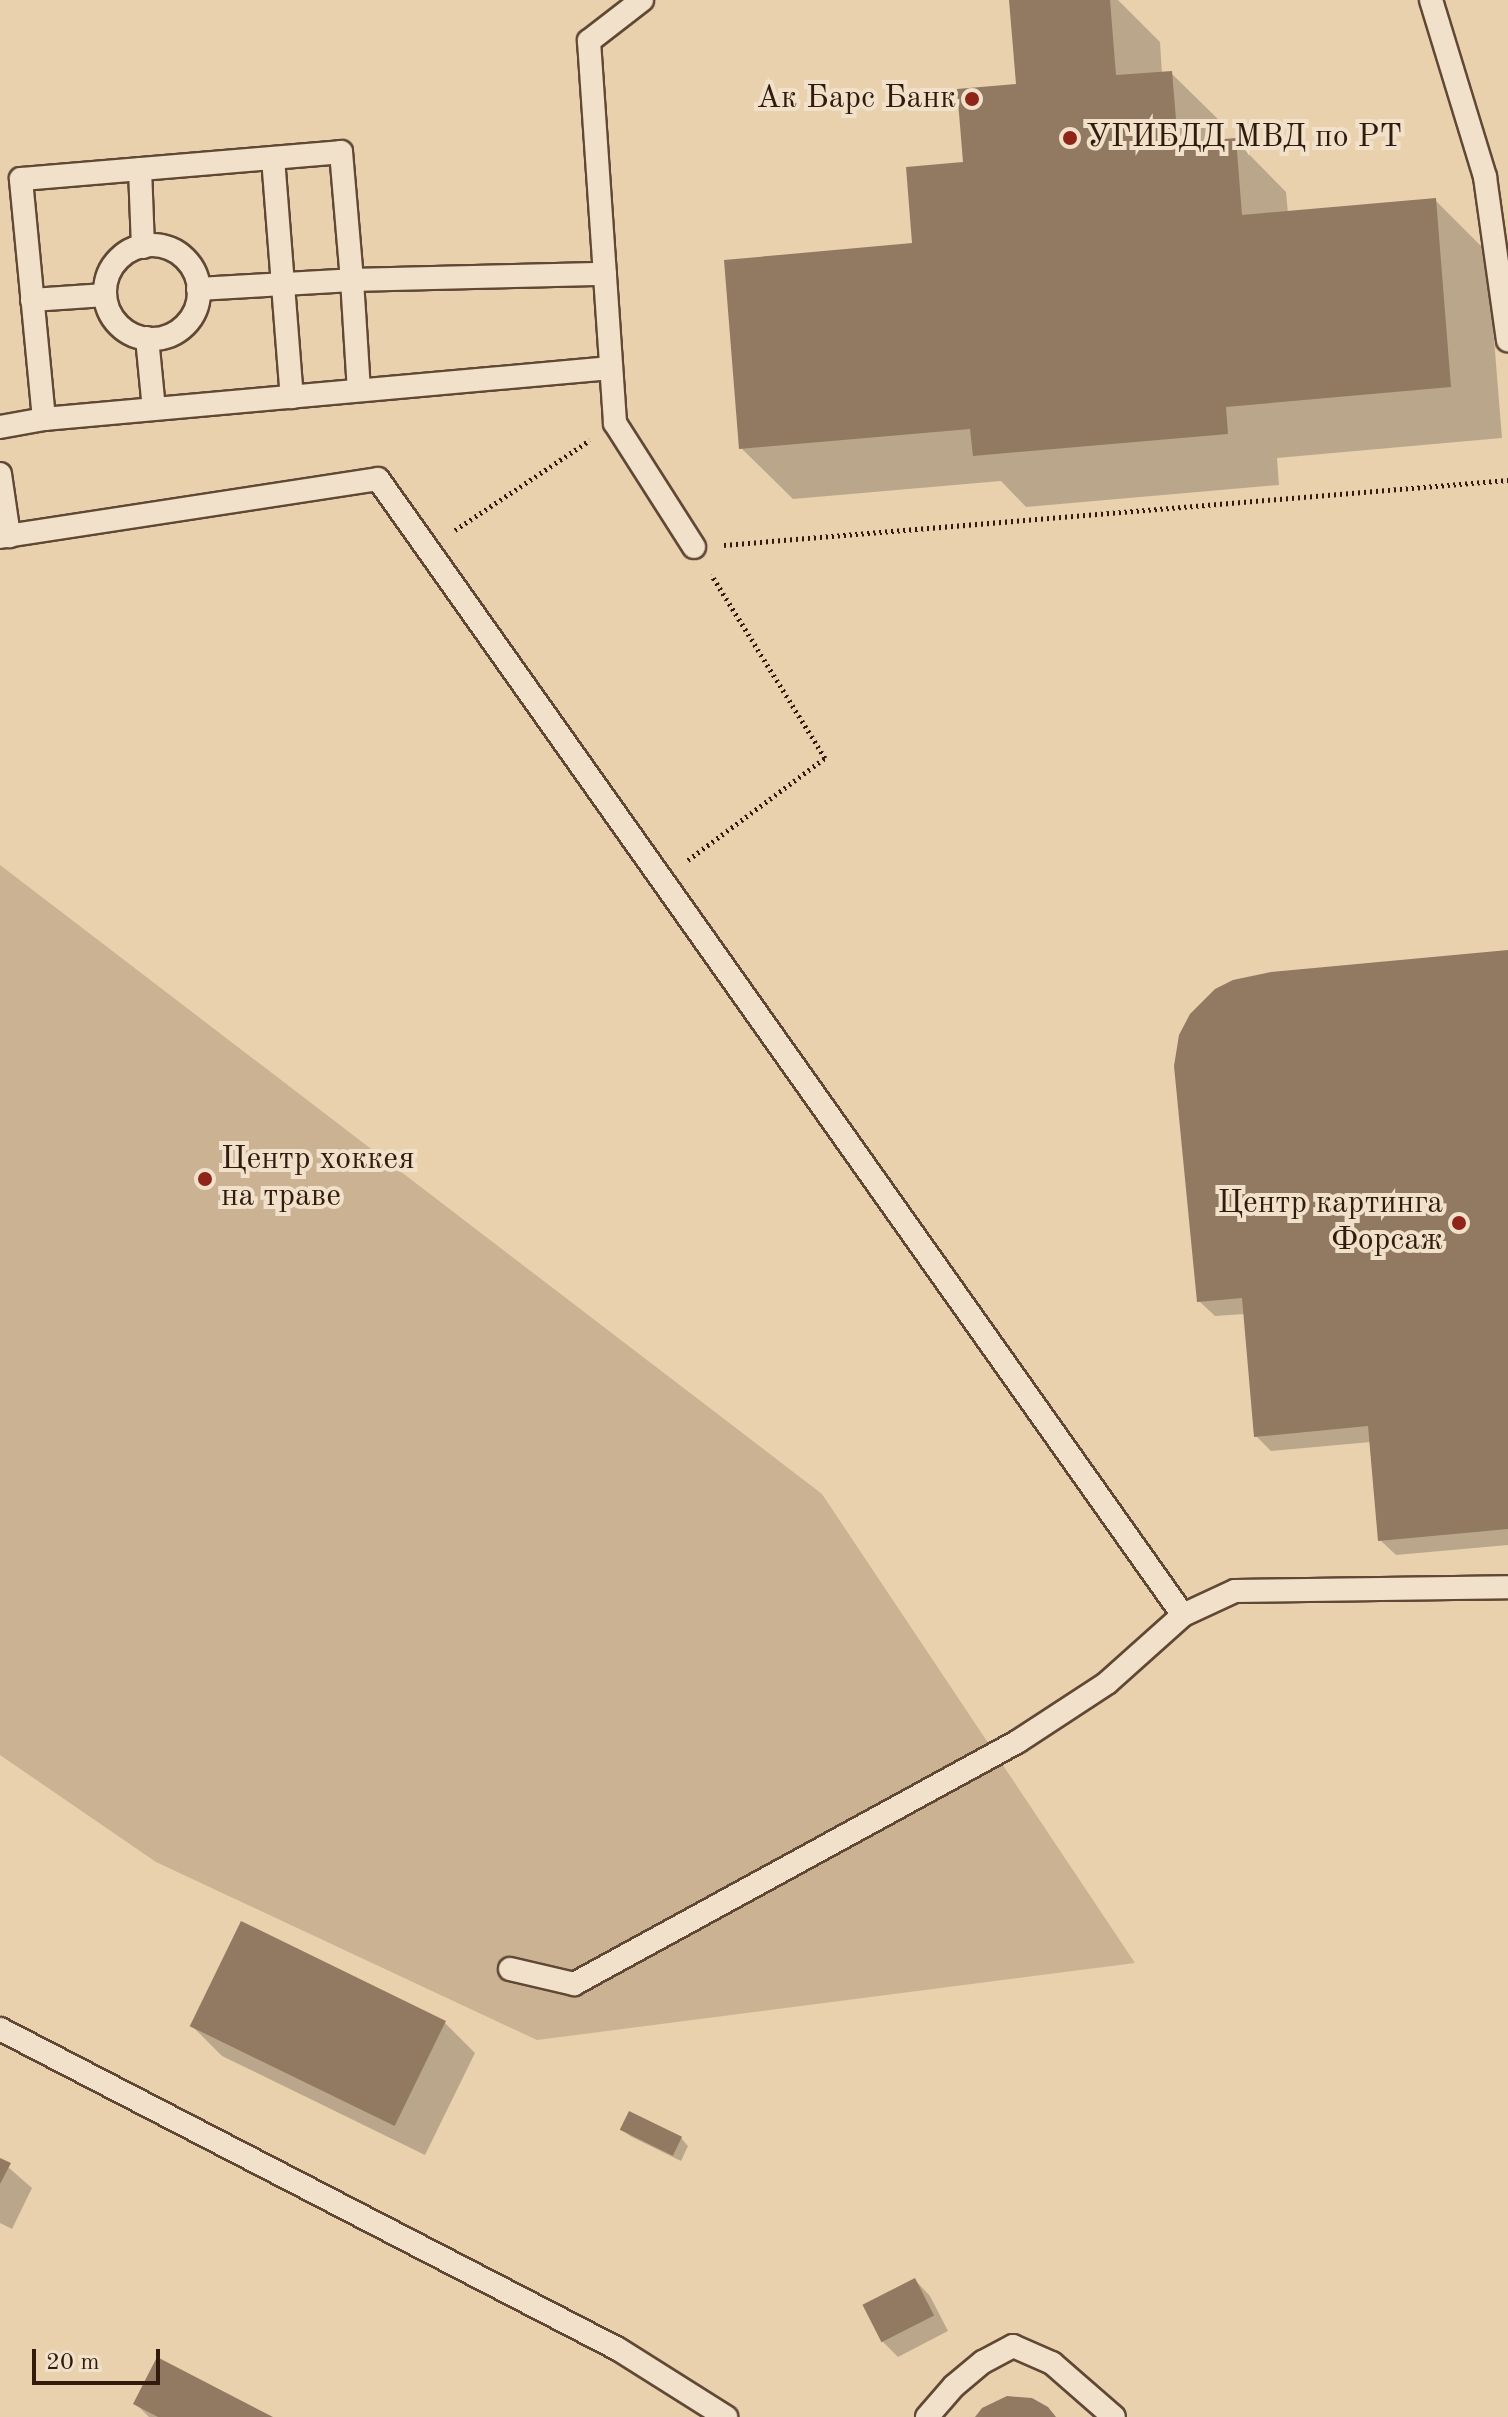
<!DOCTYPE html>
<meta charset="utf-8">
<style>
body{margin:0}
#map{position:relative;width:1508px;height:2417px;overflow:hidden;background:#e9d1ae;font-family:"Old Standard TT",serif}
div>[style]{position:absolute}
.green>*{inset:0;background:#cab293}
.shadow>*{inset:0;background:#0003}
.building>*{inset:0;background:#917a61;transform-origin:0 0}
.path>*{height:5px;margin-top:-2.5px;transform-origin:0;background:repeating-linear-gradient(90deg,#321b0d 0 2px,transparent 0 6px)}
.roads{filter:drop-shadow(2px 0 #604835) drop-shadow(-2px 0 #604835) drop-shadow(0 2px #604835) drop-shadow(0 -2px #604835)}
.service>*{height:22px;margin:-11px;padding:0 11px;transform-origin:11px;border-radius:11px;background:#f1e1ca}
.service>.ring{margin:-11px;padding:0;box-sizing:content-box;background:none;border:22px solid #f1e1ca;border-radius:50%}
.dots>*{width:22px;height:22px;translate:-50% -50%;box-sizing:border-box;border:4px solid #f1e1ca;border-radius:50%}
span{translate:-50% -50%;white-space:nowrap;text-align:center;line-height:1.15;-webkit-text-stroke:8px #f1e1ca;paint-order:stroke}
.poi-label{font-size:32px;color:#321b0d}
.right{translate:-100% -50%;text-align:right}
.left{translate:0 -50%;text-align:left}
.scale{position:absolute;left:32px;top:2349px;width:128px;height:36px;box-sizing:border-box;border:4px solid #321b0d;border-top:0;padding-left:10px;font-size:24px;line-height:28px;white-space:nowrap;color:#321b0d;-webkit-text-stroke:6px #f1e1ca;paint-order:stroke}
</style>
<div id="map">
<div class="green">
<i style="clip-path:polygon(0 865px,822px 1494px,1135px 1963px,537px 2040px,156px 1862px,0 1755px)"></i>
</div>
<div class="shadow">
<i style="clip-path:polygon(1011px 0,1118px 0,1160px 42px,1162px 74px,1171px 73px,1223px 124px,1224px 141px,1235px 140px,1286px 192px,1288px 213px,1435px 200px,1487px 252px,1502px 438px,1277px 458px,1279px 485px,1026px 507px,1001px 481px,793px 499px,741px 448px,914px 245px,1018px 86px)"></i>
<i style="clip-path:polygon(1508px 952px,1508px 1545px,1396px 1555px,1380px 1540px,1371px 1442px,1271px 1451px,1256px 1436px,1245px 1314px,1215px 1316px,1199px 1301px)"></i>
<i style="clip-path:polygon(241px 1924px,445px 2023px,475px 2053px,425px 2155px,222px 2056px,192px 2026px)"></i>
<i style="clip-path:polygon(622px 2129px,681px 2138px,688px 2146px,681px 2161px,630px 2136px)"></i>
<i style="clip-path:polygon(0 2160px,32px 2188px,12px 2229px,0 2223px)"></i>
<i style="clip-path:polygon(915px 2280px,930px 2296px,948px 2331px,898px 2357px,883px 2342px,865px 2306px)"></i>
<i style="clip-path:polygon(136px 2404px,269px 2417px,149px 2417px)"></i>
</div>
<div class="building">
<i style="clip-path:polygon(1009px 0,1110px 0,1116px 75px,1172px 71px,1178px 143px,1236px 138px,1242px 215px,1436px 198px,1451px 387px,1226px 407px,1228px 434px,973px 456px,970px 429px,739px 449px,724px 260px,912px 243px,906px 167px,963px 162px,957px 89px,1016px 84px)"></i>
<i style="clip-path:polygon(1508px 950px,1508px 1529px,1378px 1541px,1368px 1426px,1254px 1437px,1242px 1298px,1197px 1302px,1174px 1066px,1179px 1035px,1190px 1014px,1215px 989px,1233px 980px,1271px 972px)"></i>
<i style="left:241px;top:1921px;width:228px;height:117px;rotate:26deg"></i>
<i style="left:629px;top:2111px;width:59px;height:21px;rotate:26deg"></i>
<i style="clip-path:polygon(0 2158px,11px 2163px,0 2184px)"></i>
<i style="left:915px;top:2278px;width:42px;height:59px;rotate:63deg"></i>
<i style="clip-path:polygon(157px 2357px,273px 2417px,158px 2417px,133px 2404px)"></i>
<i style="clip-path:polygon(1007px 2396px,1032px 2398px,1048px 2407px,1056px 2417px,975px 2417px,982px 2408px)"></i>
</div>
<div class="path">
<i style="left:455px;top:530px;width:162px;rotate:-33.7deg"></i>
<i style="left:724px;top:545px;width:787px;rotate:-4.74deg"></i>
<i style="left:688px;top:860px;width:171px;rotate:-36.7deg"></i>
<i style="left:825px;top:758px;width:216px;rotate:-121.8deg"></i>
</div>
<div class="roads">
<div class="service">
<i style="left:642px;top:0;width:67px;rotate:142.3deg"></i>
<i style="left:589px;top:41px;width:383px;rotate:86.1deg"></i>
<i style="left:615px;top:423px;width:147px;rotate:57.5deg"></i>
<i style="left:1431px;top:0;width:185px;rotate:73deg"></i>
<i style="left:1485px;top:177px;width:165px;rotate:82deg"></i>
<i style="left:273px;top:158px;width:240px;rotate:85.5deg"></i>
<i style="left:140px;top:169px;width:78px;rotate:87.8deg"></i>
<i class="ring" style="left:105px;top:245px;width:72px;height:72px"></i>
<i style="left:198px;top:289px;width:154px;rotate:-3.3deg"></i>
<i style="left:352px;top:280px;width:110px;rotate:86.4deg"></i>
<i style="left:32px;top:300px;width:73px;rotate:-3.9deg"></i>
<i style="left:147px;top:338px;width:71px;rotate:84.4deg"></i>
<i style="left:44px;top:419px;width:569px;rotate:-5.14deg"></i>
<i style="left:0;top:427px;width:45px;rotate:-10.3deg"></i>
<i style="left:44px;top:419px;width:241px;rotate:-95.5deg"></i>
<i style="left:21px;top:179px;width:321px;rotate:-4.8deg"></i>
<i style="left:341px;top:152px;width:128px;rotate:85.1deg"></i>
<i style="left:352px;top:280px;width:253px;rotate:-1.4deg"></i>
<i style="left:0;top:474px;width:63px;rotate:81.7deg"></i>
<i style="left:0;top:537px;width:382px;rotate:-8.7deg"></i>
<i style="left:378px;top:479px;width:1392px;rotate:54.68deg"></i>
<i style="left:1183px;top:1615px;width:57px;rotate:-24.8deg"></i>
<i style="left:1235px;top:1591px;width:273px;rotate:-0.8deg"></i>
<i style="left:510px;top:1969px;width:66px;rotate:13.2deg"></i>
<i style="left:574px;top:1984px;width:505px;rotate:-28.65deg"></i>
<i style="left:1017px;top:1742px;width:108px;rotate:-33.2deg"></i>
<i style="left:1107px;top:1683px;width:102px;rotate:-41.8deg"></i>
<i style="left:0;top:2029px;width:696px;rotate:27.38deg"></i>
<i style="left:618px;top:2349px;width:128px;rotate:32.2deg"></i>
<i style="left:927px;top:2417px;width:41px;rotate:-48.9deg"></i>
<i style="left:954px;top:2386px;width:38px;rotate:-40deg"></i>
<i style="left:983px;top:2362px;width:34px;rotate:-28deg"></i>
<i style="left:1013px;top:2346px;width:43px;rotate:23.6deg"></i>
<i style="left:1052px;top:2363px;width:82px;rotate:41.1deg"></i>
</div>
</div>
<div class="dots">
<i style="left:972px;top:99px;background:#8f2418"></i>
<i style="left:1070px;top:138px;background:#8f2418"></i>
<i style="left:205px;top:1179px;background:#8f2418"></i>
<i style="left:1459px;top:1223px;background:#8f2418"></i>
</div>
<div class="poi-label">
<span class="right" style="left:956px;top:99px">Ак Барс Банк</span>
<span class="left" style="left:1086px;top:138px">УГИБДД МВД по РТ</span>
<span class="left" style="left:221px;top:1179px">Центр хоккея<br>на траве</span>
<span class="right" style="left:1443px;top:1223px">Центр картинга<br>Форсаж</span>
</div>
<div class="scale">20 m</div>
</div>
